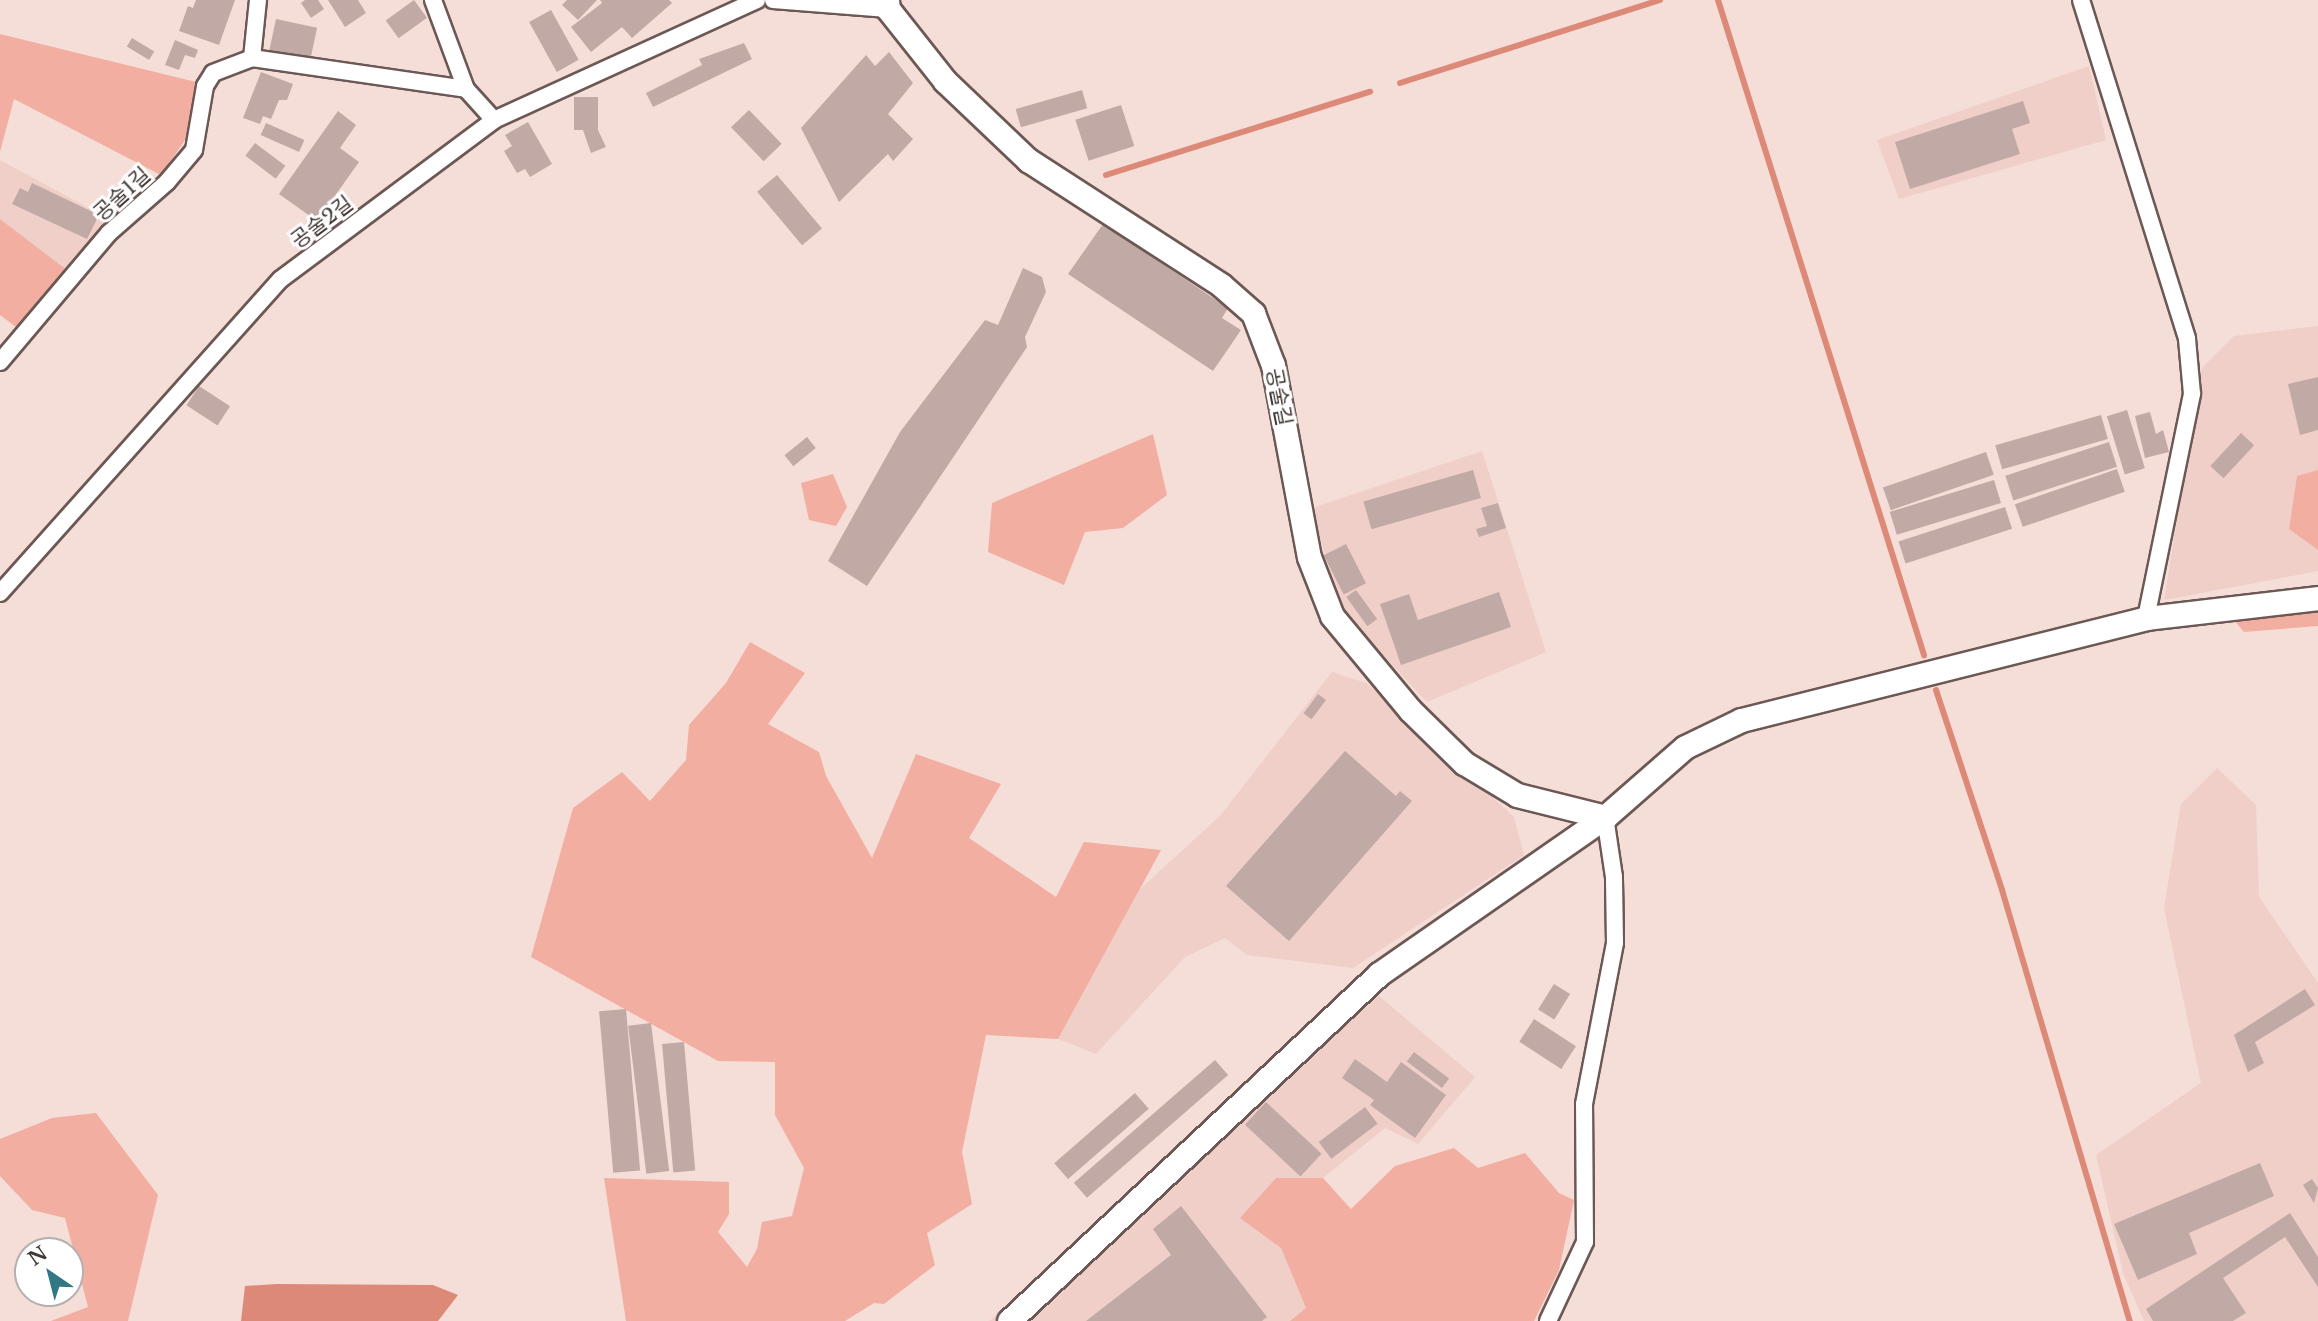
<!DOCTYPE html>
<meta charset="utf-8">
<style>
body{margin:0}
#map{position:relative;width:2318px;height:1321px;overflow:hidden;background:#f5ddd8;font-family:"Libre Baskerville","Noto Sans KR",serif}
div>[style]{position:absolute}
.built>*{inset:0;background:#efcfc8}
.green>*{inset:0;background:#f2aea0}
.water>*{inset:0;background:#dd8978}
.stream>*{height:6px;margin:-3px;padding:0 3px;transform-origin:3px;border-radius:3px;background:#dd8978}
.building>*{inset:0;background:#c1aaa6;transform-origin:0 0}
.roads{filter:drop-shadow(2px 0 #6c5854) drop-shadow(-2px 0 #6c5854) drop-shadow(0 2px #6c5854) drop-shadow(0 -2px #6c5854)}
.street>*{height:16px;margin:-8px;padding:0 8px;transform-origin:8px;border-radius:8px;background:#fff}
.secondary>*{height:23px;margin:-11.5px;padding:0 11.5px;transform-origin:11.5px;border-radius:11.5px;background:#fff}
span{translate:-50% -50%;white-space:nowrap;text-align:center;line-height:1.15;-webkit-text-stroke:6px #fff;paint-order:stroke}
.street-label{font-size:21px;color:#423937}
.north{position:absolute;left:14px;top:1237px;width:70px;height:70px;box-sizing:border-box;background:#fff;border:2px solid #b3b0af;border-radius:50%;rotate:325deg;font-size:19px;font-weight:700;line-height:28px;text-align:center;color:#423937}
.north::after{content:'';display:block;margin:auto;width:24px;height:32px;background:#317784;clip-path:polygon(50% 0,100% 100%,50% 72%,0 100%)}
</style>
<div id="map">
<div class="built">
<i style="clip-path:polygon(2089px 66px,2106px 140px,1899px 199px,1877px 140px)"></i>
<i style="clip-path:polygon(0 160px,111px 220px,67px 270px,0 219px)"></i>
<i style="clip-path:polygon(2318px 326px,2318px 470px,2297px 476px,2289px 529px,2318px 550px,2318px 571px,2164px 600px,2202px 368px,2234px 336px)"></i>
<i style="clip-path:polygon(1482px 451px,1546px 652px,1427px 702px,1340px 609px,1312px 508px)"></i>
<i style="clip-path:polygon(1332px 672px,1366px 683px,1514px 817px,1524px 855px,1353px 968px,1247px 955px,1225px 938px,1185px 957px,1096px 1054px,1058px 1039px,1140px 889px,1220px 816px)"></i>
<i style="clip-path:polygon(2217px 768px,2256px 805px,2259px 897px,2318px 983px,2318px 1321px,2144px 1321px,2123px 1273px,2096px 1155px,2201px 1083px,2164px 908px,2181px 804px)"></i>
<i style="clip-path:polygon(1379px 996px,1475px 1077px,1418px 1144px,1385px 1128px,1323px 1178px,1276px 1178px,1241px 1218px,1281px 1248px,1306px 1308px,1290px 1321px,989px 1321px,1183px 1178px,1233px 1125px)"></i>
</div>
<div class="green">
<i style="clip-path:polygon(0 34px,200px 83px,187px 137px,161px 175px,14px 99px,0 152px)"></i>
<i style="clip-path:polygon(0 219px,67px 270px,20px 330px,0 315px)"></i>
<i style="clip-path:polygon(1153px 434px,1167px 495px,1123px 528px,1085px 532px,1064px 585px,988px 552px,992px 503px)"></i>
<i style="clip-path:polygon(2318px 470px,2318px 550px,2289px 529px,2297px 476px)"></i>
<i style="clip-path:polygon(833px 474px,847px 507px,836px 526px,809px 520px,801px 483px)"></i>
<i style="clip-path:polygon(2318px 603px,2318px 626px,2244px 632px,2234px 620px,2257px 605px)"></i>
<i style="clip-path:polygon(750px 642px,805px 673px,768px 724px,819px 752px,826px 776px,872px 858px,916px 754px,1001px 784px,969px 838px,1056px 897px,1084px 842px,1161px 850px,1058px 1039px,986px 1035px,962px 1152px,972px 1204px,927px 1233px,935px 1265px,884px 1304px,874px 1303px,845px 1321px,626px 1321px,604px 1178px,729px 1182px,729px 1214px,718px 1232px,747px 1267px,757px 1249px,762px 1222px,792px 1216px,804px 1168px,775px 1115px,775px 1062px,718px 1061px,531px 957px,573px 808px,622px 772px,650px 801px,686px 760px,689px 725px,726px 683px)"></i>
<i style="clip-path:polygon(96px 1113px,158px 1195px,128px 1321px,51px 1321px,88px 1307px,65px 1218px,32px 1210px,0 1176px,0 1139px,52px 1118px)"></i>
<i style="clip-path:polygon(1454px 1148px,1478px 1168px,1525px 1153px,1559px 1193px,1574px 1200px,1559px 1270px,1534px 1321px,1290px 1321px,1306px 1308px,1281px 1248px,1240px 1218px,1276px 1178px,1323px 1178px,1351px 1209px,1395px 1166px)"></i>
</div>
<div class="water">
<i style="clip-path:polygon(277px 1284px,433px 1285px,458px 1295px,438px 1321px,241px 1321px,245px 1286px)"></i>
</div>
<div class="stream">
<i style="left:1718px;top:0;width:687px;rotate:72.54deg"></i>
<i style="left:1400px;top:83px;width:273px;rotate:-17.7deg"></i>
<i style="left:1106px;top:175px;width:277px;rotate:-17.5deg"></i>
<i style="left:1936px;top:690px;width:211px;rotate:71.7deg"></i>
<i style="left:2002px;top:890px;width:450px;rotate:73.5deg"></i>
</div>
<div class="building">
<i style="clip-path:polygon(196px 0,235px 0,219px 45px,179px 31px,188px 6px,193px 8px)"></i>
<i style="clip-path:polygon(305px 0,318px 0,324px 9px,311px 18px,301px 3px)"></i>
<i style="clip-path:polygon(328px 0,358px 0,366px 13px,345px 27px)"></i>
<i style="left:414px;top:0;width:22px;height:35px;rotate:54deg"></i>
<i style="clip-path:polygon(567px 0,597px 0,578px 20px,562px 5px)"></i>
<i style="clip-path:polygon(600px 0,669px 0,672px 3px,632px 38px,622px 27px,591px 52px,571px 27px,602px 3px)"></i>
<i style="left:551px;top:10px;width:57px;height:25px;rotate:61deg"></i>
<i style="left:276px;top:19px;width:42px;height:34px;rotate:12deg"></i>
<i style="left:132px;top:38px;width:26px;height:10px;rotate:31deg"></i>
<i style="clip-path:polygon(175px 40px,198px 50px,195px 58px,185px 55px,179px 70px,165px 65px)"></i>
<i style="clip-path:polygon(744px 43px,752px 59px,653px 107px,646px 93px,702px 65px,699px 59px)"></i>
<i style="clip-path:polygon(889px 52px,913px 83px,888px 114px,913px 139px,893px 161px,888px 154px,839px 202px,801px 128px,866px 55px,875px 66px)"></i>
<i style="clip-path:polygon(261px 72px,293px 84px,287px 100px,279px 100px,271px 119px,263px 116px,260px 124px,243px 118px)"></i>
<i style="left:1082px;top:90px;width:19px;height:69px;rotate:74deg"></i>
<i style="clip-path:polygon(574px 97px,598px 97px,598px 130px,606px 147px,591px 153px,583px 130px,574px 130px)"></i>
<i style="clip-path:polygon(2023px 101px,2030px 123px,2012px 129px,2020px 154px,1910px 189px,1895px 142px)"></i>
<i style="left:1121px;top:105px;width:43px;height:48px;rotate:72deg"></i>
<i style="left:749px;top:110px;width:47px;height:25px;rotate:46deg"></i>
<i style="clip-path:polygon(338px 111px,356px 125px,340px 148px,359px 162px,317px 221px,279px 194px)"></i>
<i style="clip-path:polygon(528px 122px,552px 164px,530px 177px,525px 169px,517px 173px,504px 151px,512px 146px,505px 135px)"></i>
<i style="left:266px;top:123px;width:42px;height:13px;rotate:24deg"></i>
<i style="left:255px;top:143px;width:38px;height:16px;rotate:37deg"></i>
<i style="left:777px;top:175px;width:70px;height:26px;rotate:50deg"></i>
<i style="clip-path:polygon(32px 183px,99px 215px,87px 239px,12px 204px,20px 188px,28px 192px)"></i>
<i style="clip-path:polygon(1103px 224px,1228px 308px,1222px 318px,1241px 330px,1213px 371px,1068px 274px)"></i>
<i style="clip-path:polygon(1023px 268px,1042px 277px,1046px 292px,1025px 337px,1027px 347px,867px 586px,828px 561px,900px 432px,985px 320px,998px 325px)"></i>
<i style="clip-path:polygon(2318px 377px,2318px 430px,2300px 435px,2288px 384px)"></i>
<i style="left:199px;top:386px;width:37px;height:23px;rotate:33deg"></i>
<i style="left:2127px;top:410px;width:61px;height:21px;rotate:73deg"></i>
<i style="clip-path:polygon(2150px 412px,2156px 434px,2163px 430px,2169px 452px,2145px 458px,2135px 416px)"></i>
<i style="left:2101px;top:415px;width:25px;height:110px;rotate:74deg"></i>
<i style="left:2241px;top:433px;width:18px;height:45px;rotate:43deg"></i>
<i style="left:807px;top:437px;width:14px;height:29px;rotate:51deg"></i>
<i style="left:2109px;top:442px;width:26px;height:109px;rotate:72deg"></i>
<i style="left:1986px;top:452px;width:24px;height:109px;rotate:71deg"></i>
<i style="left:2117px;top:469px;width:24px;height:108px;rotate:71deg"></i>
<i style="left:1473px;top:470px;width:29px;height:114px;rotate:74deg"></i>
<i style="left:1994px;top:480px;width:24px;height:109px;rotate:73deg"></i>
<i style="clip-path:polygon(1498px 503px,1506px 528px,1479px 537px,1476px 529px,1487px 526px,1481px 508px)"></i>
<i style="left:2005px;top:507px;width:23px;height:112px;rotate:72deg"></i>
<i style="left:1346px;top:544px;width:44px;height:25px;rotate:63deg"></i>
<i style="left:1356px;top:590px;width:36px;height:12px;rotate:54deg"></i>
<i style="clip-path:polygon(1499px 592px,1511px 627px,1401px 665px,1380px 604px,1409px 594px,1418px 620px)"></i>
<i style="left:1318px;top:694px;width:10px;height:24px;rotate:37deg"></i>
<i style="clip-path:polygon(1345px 751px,1396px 796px,1400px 791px,1412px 801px,1289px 941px,1226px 886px)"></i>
<i style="left:1554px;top:984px;width:19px;height:30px;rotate:32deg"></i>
<i style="clip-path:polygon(2305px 989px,2315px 1005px,2255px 1042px,2264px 1063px,2248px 1072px,2234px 1035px)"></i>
<i style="left:626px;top:1009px;width:162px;height:27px;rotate:85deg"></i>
<i style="left:1534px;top:1019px;width:50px;height:27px;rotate:33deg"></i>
<i style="left:651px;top:1023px;width:149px;height:23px;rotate:83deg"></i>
<i style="left:684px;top:1042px;width:129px;height:22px;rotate:85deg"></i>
<i style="left:1414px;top:1052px;width:44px;height:12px;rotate:37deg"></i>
<i style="clip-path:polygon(1355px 1059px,1387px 1082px,1401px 1062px,1446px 1095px,1415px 1138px,1370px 1105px,1374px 1100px,1342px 1078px)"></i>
<i style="left:1215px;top:1060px;width:20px;height:187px;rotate:49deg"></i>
<i style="left:1135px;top:1093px;width:21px;height:107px;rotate:49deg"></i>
<i style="left:1266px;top:1102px;width:76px;height:31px;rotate:43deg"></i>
<i style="left:1365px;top:1107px;width:21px;height:58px;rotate:53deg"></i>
<i style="clip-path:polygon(2260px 1163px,2274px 1196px,2189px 1233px,2197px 1254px,2138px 1280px,2114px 1224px)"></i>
<i style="clip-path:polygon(2312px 1179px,2318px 1188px,2314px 1203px,2303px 1185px)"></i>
<i style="clip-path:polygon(1181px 1206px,1267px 1317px,1262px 1321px,1086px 1321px,1171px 1255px,1153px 1229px)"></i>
<i style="clip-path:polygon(2290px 1213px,2318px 1257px,2318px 1287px,2285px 1237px,2223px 1278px,2246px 1313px,2233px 1321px,2153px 1321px,2146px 1309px)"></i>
</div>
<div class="roads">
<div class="street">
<i style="left:433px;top:0;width:95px;rotate:69.7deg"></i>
<i style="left:466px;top:89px;width:42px;rotate:47.9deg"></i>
<i style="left:773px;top:0;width:115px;rotate:4.5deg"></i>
<i style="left:2081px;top:0;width:355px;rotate:72.6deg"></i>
<i style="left:2187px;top:339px;width:55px;rotate:84.8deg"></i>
<i style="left:2192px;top:394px;width:229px;rotate:101.6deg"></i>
<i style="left:252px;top:58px;width:58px;rotate:-84.1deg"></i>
<i style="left:0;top:362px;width:169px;rotate:-49.8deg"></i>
<i style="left:109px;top:233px;width:77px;rotate:-41.3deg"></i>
<i style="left:167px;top:182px;width:42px;rotate:-49.8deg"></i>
<i style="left:194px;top:150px;width:65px;rotate:-80.2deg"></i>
<i style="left:205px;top:86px;width:15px;rotate:-58deg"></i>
<i style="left:213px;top:73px;width:42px;rotate:-21deg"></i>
<i style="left:252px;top:58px;width:216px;rotate:8.2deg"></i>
<i style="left:0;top:593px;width:421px;rotate:-48.2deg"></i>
<i style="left:281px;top:279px;width:266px;rotate:-36.7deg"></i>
<i style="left:494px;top:120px;width:289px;rotate:-24.5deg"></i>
<i style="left:1548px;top:1321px;width:87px;rotate:-64.9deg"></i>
<i style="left:1585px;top:1242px;width:138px;rotate:-90.4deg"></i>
<i style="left:1584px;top:1104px;width:164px;rotate:-79.1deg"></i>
<i style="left:1615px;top:943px;width:66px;rotate:-90.9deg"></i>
<i style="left:1614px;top:877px;width:61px;rotate:-98.5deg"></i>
</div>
<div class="secondary">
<i style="left:887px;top:0;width:9px;rotate:84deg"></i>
<i style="left:888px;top:9px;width:92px;rotate:51.6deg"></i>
<i style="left:945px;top:81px;width:115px;rotate:43.6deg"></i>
<i style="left:1028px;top:160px;width:230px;rotate:32.9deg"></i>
<i style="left:1221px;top:285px;width:43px;rotate:41.2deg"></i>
<i style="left:1253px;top:313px;width:56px;rotate:69deg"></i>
<i style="left:1273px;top:365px;width:195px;rotate:79.4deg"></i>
<i style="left:1309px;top:557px;width:63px;rotate:68.7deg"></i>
<i style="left:1332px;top:616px;width:122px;rotate:50.3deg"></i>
<i style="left:1410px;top:710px;width:76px;rotate:44.5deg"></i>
<i style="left:1464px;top:763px;width:62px;rotate:31.1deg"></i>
<i style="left:1517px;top:795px;width:91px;rotate:14deg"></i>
<i style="left:1009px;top:1321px;width:507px;rotate:-43.16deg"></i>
<i style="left:1379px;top:974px;width:275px;rotate:-34.8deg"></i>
<i style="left:1605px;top:817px;width:106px;rotate:-41.2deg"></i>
<i style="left:1685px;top:747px;width:62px;rotate:-25.7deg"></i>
<i style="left:1741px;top:720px;width:418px;rotate:-14.1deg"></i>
<i style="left:2146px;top:618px;width:173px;rotate:-6.6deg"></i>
</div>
</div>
<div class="street-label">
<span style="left:122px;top:194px;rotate:-42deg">공술1길</span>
<span style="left:322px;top:222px;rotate:-37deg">공술2길</span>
<span style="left:1279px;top:397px;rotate:79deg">공술길</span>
</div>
<div class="north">N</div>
</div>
